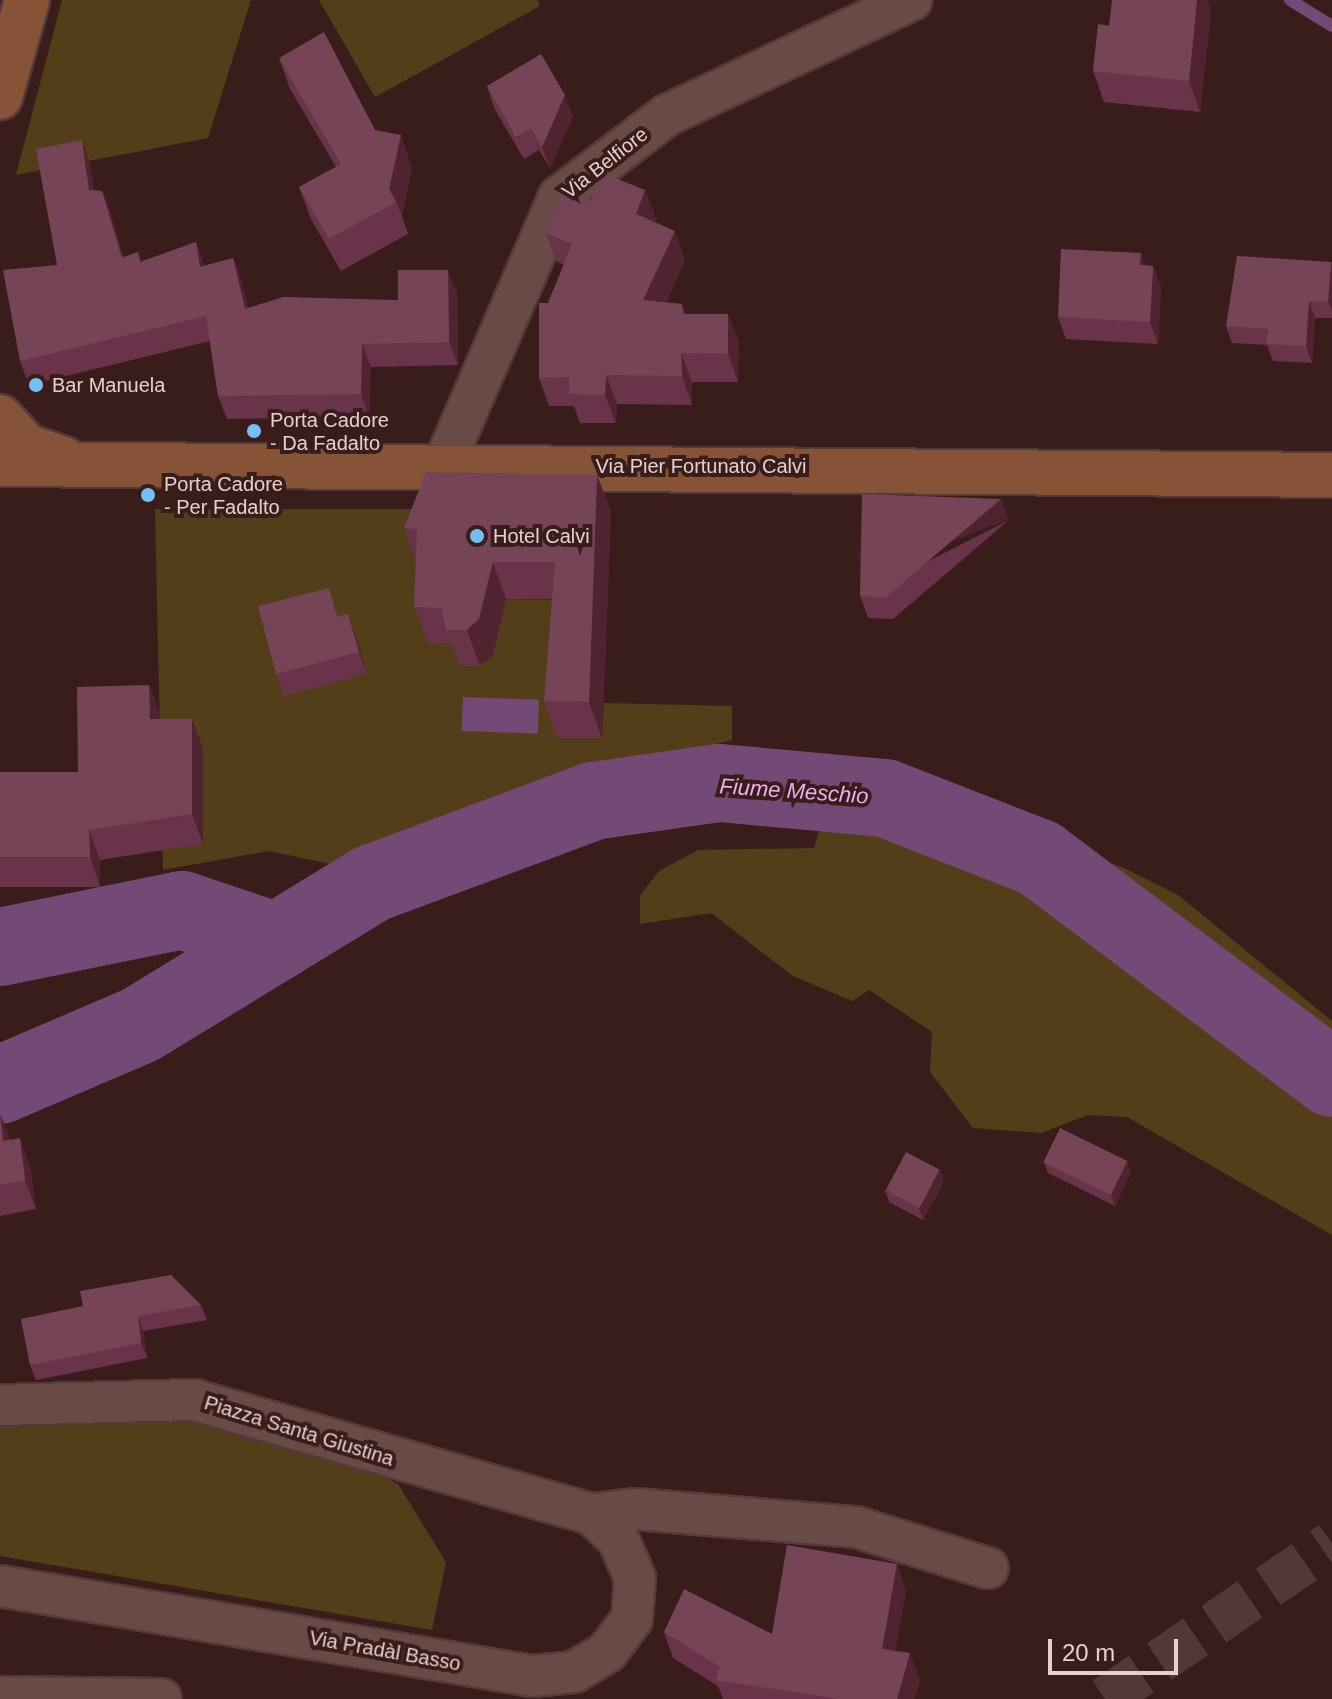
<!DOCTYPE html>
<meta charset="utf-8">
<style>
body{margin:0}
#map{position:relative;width:1332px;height:1699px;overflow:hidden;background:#391d1b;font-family:Arial,sans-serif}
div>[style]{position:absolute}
.green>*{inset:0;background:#523f19}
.water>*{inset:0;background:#754975;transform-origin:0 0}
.stream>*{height:12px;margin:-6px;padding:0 6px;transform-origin:6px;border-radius:6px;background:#754975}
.river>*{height:78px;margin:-39px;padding:0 39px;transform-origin:39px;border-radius:39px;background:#754975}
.primary-tunnel>*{height:44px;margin-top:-22px;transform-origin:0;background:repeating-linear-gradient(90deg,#533836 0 44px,transparent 0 66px)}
.roads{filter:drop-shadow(2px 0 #523b3a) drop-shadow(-2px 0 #523b3a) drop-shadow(0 2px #523b3a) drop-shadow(0 -2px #523b3a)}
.minor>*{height:40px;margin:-20px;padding:0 20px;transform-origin:20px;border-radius:20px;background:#694a47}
.secondary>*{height:44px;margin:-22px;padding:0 22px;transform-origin:22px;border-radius:22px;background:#875337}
.wall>*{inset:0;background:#693349}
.shaded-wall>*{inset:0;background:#502331;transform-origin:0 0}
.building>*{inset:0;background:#764457;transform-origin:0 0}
.dots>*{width:22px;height:22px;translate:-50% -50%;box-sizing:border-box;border:4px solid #391d1b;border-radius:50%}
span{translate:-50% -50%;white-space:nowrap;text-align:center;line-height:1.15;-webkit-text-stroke:8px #391d1b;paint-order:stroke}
.street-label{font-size:20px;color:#e4d0cf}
.poi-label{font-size:20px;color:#e4d0cf}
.left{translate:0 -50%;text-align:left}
.water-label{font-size:22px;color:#f0acf0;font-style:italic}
.scale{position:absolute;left:1048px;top:1639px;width:130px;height:36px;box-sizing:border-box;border:4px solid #e4d0cf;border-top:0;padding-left:10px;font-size:24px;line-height:28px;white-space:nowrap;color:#e4d0cf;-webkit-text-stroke:6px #391d1b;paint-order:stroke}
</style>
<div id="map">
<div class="green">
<i style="clip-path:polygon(62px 0,251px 0,208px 138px,16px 175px)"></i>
<i style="clip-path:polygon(319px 0,537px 0,540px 6px,375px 97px)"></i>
<i style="clip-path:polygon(155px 509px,439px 509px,492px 599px,582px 600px,602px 738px,604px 703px,732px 706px,732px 740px,513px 795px,394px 842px,349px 868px,269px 851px,163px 870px)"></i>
<i style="clip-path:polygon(828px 800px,1004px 829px,1122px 867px,1178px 895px,1332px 1021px,1332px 1235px,1127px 1117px,1088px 1115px,1041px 1133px,973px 1128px,930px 1072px,932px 1032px,869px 990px,852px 1001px,793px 976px,711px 913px,640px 924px,640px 896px,659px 871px,698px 850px,814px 848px)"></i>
<i style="clip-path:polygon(187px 1407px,336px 1454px,398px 1484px,446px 1562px,432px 1630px,0 1556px,0 1420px)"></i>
</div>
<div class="water">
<i style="left:463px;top:697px;width:76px;height:34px;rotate:2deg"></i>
</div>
<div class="stream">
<i style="left:1290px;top:0;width:49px;rotate:31.8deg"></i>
</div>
<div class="river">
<i style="left:0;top:947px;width:186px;rotate:-11.5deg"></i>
<i style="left:182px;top:910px;width:100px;rotate:18.6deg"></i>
<i style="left:0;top:1085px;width:152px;rotate:-23.2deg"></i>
<i style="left:140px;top:1025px;width:273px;rotate:-31.4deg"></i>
<i style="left:373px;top:883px;width:235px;rotate:-20.4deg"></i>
<i style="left:593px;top:801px;width:128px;rotate:-8.1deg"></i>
<i style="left:720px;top:783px;width:166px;rotate:5.2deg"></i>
<i style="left:885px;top:798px;width:165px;rotate:21.3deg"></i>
<i style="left:1039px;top:858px;width:366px;rotate:36.9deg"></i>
</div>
<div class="primary-tunnel">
<i style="left:1105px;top:1699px;width:275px;rotate:-34.5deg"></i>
</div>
<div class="roads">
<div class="minor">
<i style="left:444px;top:464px;width:291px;rotate:-66.7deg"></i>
<i style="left:559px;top:197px;width:136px;rotate:-37.2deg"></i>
<i style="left:667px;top:115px;width:270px;rotate:-25.2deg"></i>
<i style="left:0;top:1405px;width:194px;rotate:-1.5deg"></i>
<i style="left:194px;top:1400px;width:414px;rotate:16deg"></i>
<i style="left:592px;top:1514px;width:43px;rotate:-6.6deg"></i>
<i style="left:635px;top:1509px;width:222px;rotate:4.7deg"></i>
<i style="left:856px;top:1527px;width:138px;rotate:17.3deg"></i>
<i style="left:0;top:1586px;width:540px;rotate:9.6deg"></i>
<i style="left:532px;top:1676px;width:42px;rotate:-5.4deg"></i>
<i style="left:574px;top:1672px;width:39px;rotate:-31deg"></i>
<i style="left:607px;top:1652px;width:41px;rotate:-52.9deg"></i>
<i style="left:632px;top:1619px;width:41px;rotate:-85.8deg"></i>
<i style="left:635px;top:1578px;width:43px;rotate:-113.6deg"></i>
<i style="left:618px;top:1539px;width:36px;rotate:-136deg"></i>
<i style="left:0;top:1697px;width:161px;rotate:0.7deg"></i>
</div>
<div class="secondary">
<i style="left:0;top:97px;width:101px;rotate:-74.4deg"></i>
<i style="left:0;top:417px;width:39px;rotate:48deg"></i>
<i style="left:26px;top:446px;width:40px;rotate:18.9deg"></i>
<i style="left:0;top:464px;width:1332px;rotate:0.47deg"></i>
</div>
</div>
<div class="wall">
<i style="clip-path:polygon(1211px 10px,1200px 112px,1104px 102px,1093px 71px,1109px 26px)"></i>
<i style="clip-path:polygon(279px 58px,375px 130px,412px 167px,402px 216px,408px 234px,341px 271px,311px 219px,299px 187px,336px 167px,290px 89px)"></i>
<i style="clip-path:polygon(487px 86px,573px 117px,550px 168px,539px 150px,524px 159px,494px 108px)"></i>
<i style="clip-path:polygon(90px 164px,94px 190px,102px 191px,111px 214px,123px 257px,138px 252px,141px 262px,196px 242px,204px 266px,233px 258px,242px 282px,248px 308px,398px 300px,448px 270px,457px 294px,458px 365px,371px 367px,369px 417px,227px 419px,218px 396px,210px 341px,29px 385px,20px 361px,57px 265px)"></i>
<i style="clip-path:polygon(645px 190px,656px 219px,655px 222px,685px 259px,666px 303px,682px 304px,685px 314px,728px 314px,739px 343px,738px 382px,692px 382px,692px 405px,617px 404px,616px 423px,580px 423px,574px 406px,549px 406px,539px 378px,548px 303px,564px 265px,556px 261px,546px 233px,591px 201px)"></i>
<i style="clip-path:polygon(1331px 262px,1332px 265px,1332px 318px,1315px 318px,1312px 363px,1273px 361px,1267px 345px,1232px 343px,1226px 326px)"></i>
<i style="clip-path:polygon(1145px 265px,1153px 266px,1161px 287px,1158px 344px,1066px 339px,1058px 317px)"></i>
<i style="clip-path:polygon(597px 475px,611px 512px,602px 738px,557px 738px,544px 701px,552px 599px,506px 599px,493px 656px,480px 666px,460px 666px,451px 644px,428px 643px,414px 607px,416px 561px,404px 528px)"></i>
<i style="clip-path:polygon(1009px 520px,893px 619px,868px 618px,860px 596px)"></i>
<i style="clip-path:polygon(337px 609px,339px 616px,348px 614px,356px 636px,367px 674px,284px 696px,276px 674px)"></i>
<i style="clip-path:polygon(149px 685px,160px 715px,160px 719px,203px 748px,203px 844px,100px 860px,100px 887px,0 887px,0 772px,78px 772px)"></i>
<i style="clip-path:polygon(0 1115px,10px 1140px,30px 1166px,36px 1209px,0 1216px)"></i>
<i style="clip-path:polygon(1044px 1162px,1131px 1172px,1115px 1206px,1048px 1173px)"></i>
<i style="clip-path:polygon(944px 1182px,923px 1220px,889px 1202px,885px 1190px)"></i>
<i style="clip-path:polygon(201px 1305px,207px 1320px,143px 1331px,147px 1358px,36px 1380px,30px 1365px,21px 1319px)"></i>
<i style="clip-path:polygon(906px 1591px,895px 1651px,920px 1680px,914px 1699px,723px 1699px,718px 1686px,673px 1658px,664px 1632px,772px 1634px)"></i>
</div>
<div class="shaded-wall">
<i style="clip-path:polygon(1197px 0,1208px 0,1211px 10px,1200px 112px,1189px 81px)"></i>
<i style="clip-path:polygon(565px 95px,573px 117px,550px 168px,542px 147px)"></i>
<i style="clip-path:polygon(401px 135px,412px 167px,402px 216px,396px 202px,389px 189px)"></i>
<i style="clip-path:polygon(82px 140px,90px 164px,98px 213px,89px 190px)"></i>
<i style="clip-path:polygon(645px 190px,656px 219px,646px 242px,636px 214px)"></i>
<i style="clip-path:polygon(102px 191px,111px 214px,130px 282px,122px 258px)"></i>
<i style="clip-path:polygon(675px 231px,685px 259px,654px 329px,643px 300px)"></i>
<i style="clip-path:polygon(196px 242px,204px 266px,200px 267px)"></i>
<i style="clip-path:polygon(1141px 253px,1148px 275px,1140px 265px)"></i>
<i style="clip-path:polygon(233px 258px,242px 282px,254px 333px,245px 309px)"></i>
<i style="clip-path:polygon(1331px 262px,1332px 265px,1332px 311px,1328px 302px)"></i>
<i style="clip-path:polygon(1153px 266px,1161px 287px,1158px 344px,1150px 322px)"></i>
<i style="clip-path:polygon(448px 270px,457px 294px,458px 365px,449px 342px)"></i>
<i style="clip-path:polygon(1309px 301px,1315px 318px,1312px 363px,1306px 346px)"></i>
<i style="clip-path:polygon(728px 314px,739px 343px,738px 382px,728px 354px)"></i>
<i style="clip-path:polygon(362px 344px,371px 367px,369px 417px,361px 394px)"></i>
<i style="clip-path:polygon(681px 353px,692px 382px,692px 405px,682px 376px)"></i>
<i style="clip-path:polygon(606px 375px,617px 404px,616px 423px,605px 395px)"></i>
<i style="clip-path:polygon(597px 475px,611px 512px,602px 738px,589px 702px)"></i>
<i style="left:1001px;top:499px;width:22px;height:153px;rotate:69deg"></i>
<i style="clip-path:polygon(493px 562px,506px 599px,493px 656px,480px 666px,467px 630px)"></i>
<i style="clip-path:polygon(348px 614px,356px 636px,367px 674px,359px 652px)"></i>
<i style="clip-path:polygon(149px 685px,160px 715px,160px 749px,150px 719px)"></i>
<i style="clip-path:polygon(192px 719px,203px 748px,203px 844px,192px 814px)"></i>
<i style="clip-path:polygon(89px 830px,100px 860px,100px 887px,90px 857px)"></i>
<i style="clip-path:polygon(1px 1115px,11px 1143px,3px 1141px)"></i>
<i style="clip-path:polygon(20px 1138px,30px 1166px,36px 1209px,25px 1180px)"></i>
<i style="clip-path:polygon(1127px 1161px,1131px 1172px,1115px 1206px,1111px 1195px)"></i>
<i style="clip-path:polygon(940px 1170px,944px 1182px,923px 1220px,919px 1209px)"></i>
<i style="clip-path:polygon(138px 1316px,143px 1331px,147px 1358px,141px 1343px)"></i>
<i style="clip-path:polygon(897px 1564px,906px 1591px,891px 1675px,882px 1649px)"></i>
<i style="clip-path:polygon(910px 1653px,920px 1680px,914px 1699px,897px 1699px)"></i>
</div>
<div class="building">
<i style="clip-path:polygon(1112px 0,1197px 0,1189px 81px,1093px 71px,1098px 24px,1109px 26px)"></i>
<i style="clip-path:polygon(324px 32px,375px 130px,401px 135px,389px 189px,396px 202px,329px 239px,299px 187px,341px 164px,279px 58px)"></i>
<i style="clip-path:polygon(541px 54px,565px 95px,542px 147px,531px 128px,516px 137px,487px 86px)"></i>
<i style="clip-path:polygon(82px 140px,89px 190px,102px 191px,122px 258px,138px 252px,140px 262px,196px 242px,200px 267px,233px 258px,245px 309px,283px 297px,398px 300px,398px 270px,448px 270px,449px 342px,362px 344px,361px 394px,218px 396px,206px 316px,20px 361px,3px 270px,57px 265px,36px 149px)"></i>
<i style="clip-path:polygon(603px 173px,645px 190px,636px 214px,675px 231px,643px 300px,682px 304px,682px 314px,728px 314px,728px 354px,681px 353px,682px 376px,606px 375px,605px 395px,569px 394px,569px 377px,539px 378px,539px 303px,548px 303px,572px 244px,546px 233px,564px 190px,591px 201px)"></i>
<i style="clip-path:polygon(1061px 249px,1141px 253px,1140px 265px,1153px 266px,1150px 322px,1058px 317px)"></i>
<i style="clip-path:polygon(1237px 256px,1331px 262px,1328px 302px,1309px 301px,1306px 346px,1266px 344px,1268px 329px,1226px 326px)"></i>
<i style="clip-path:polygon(426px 472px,597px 475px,589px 702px,544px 701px,555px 562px,493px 562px,479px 619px,467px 630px,446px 630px,441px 608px,414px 607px,417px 529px,404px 528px)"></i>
<i style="clip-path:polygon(862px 494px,1001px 499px,885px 598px,860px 596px)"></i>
<i style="clip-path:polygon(329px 588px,337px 617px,348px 614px,359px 652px,276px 674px,258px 606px)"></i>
<i style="clip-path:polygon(149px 685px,150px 719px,192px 719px,192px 814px,89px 830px,90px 857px,0 857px,0 772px,78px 772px,77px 687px)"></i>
<i style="clip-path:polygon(0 1115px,3px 1141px,20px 1138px,25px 1180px,0 1185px)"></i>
<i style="left:1060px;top:1128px;width:75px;height:38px;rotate:26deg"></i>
<i style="left:906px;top:1152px;width:38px;height:43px;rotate:28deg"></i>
<i style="clip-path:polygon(171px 1275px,201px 1305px,138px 1316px,141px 1343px,30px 1365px,21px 1319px,83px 1306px,80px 1291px)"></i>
<i style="clip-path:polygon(787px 1545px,897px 1564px,882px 1649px,910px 1653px,897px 1699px,840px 1699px,716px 1680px,720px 1667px,664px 1632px,684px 1589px,772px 1634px)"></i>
</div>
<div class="dots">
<i style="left:36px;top:385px;background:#74c0f6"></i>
<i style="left:254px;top:431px;background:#74c0f6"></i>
<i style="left:148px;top:495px;background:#74c0f6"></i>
<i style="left:477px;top:536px;background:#74c0f6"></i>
</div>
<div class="street-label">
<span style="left:605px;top:163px;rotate:-38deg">Via Belfiore</span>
<span style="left:701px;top:466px">Via Pier Fortunato Calvi</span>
<span style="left:299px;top:1431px;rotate:17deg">Piazza Santa Giustina</span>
<span style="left:385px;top:1651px;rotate:10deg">Via Pradàl Basso</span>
</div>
<div class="poi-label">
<span class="left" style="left:52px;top:385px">Bar Manuela</span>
<span class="left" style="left:270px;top:432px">Porta Cadore<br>- Da Fadalto</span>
<span class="left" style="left:164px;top:496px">Porta Cadore<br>- Per Fadalto</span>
<span class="left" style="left:493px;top:536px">Hotel Calvi</span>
</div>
<div class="water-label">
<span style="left:794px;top:791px;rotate:4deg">Fiume Meschio</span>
</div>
<div class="scale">20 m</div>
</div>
